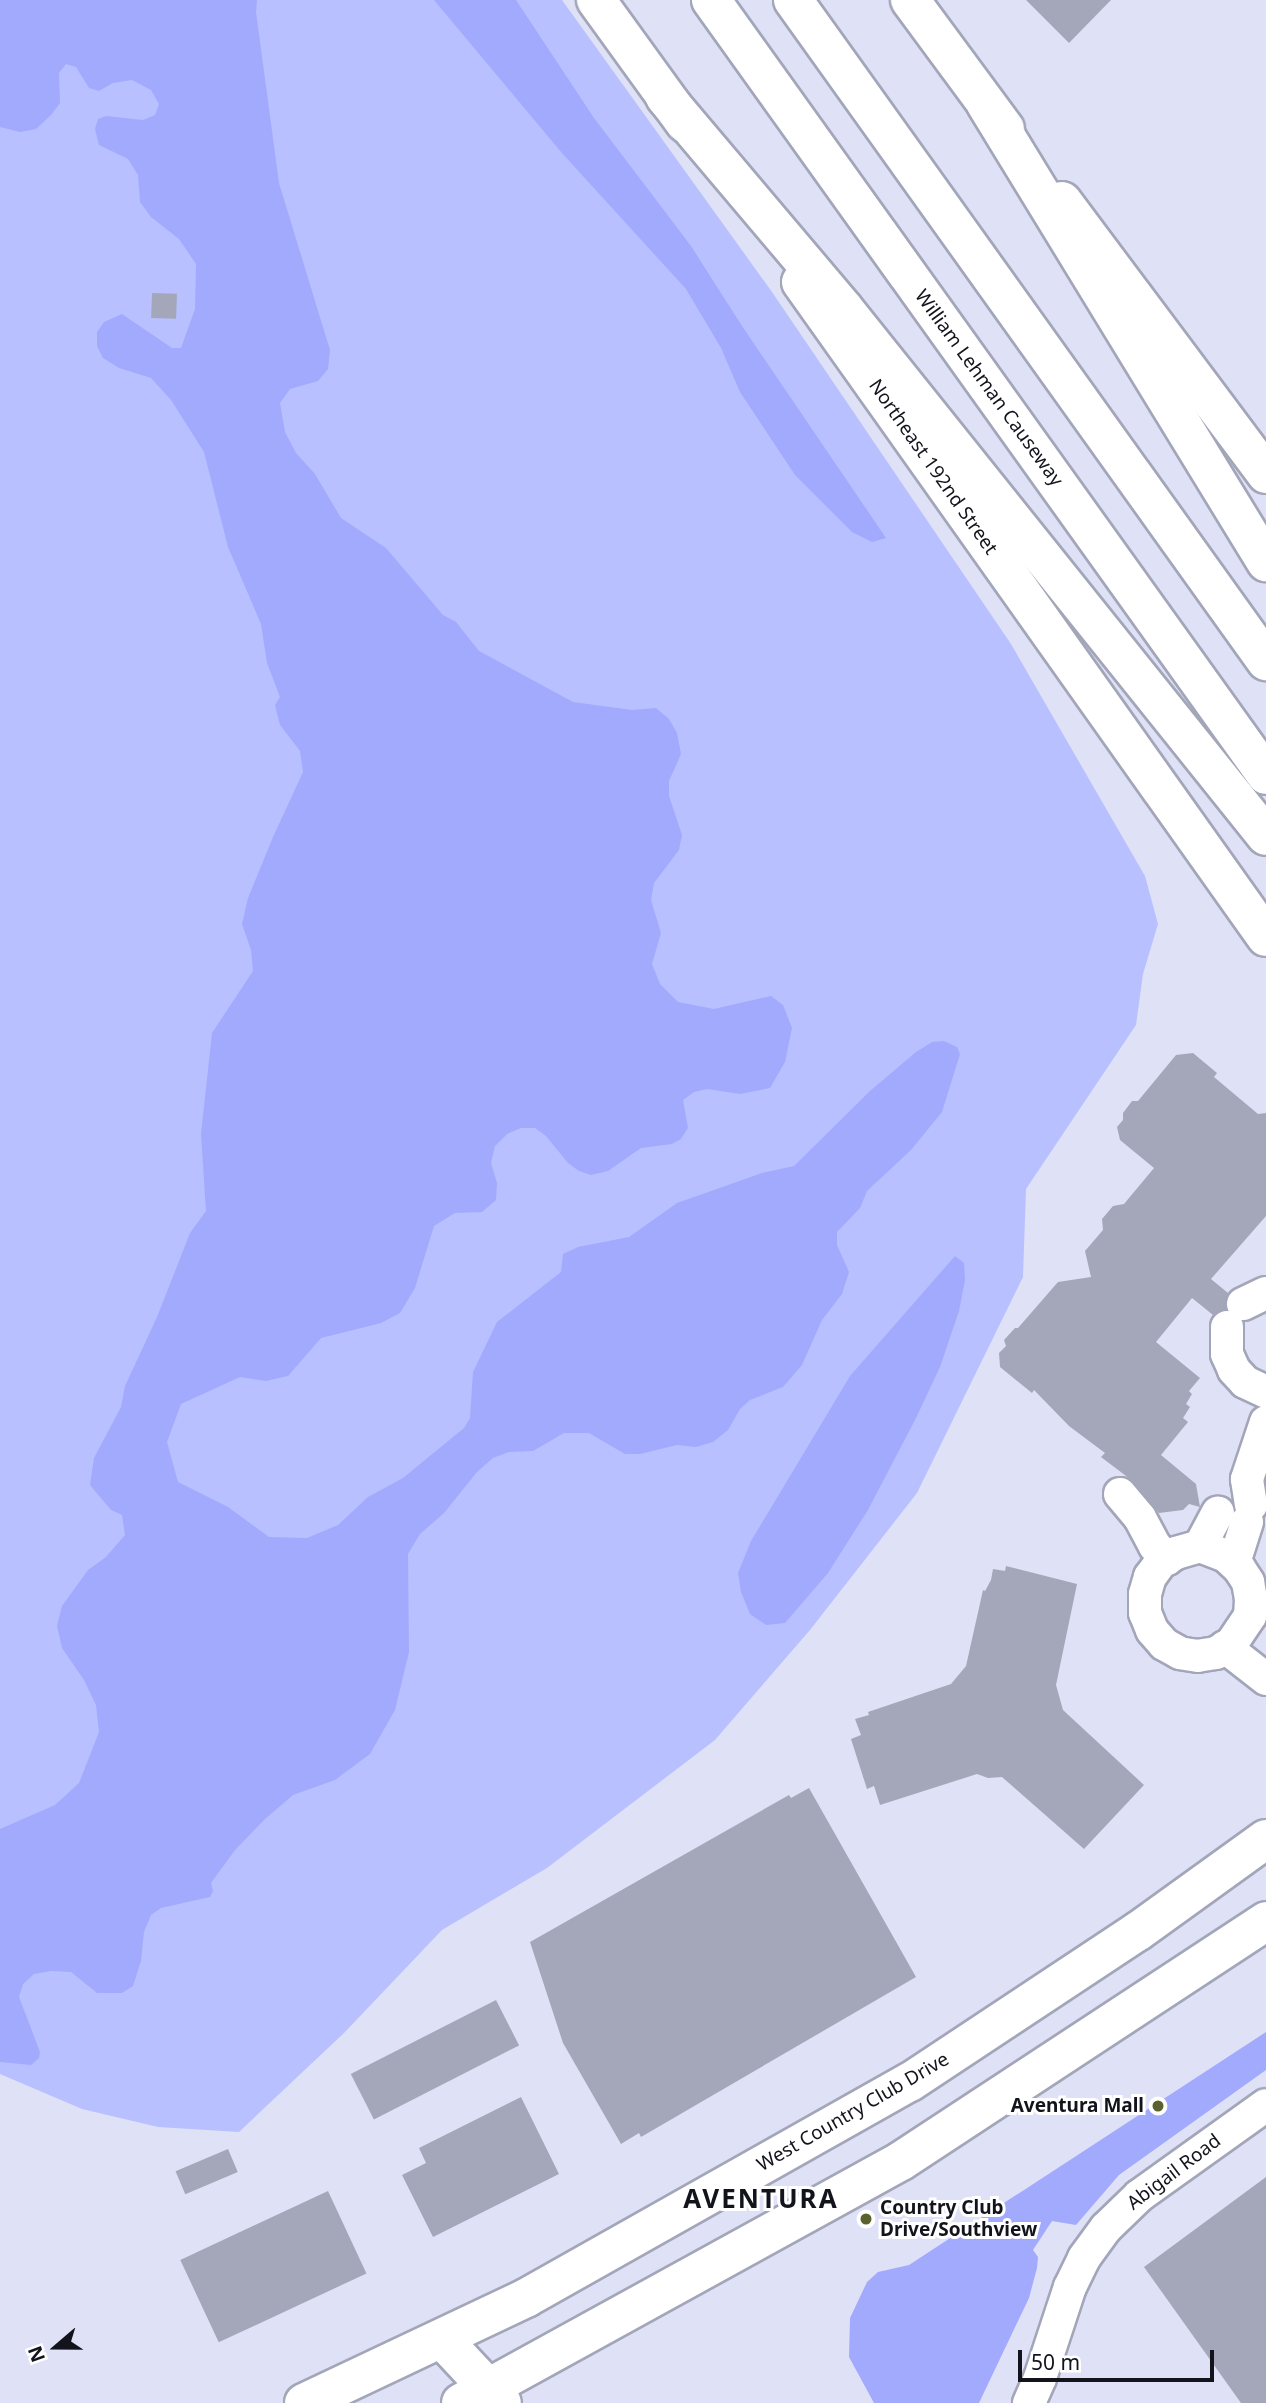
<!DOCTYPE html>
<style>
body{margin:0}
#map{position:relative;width:1266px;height:2403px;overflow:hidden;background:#dfe2f6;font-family:"Noto Sans",sans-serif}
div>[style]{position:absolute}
.green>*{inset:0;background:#b8c0ff}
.water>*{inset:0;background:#a2aafd}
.building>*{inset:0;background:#a4a7ba;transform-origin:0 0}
.roads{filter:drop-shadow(2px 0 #a3a6b9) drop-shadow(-2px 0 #a3a6b9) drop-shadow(0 2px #a3a6b9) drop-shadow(0 -2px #a3a6b9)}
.minor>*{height:32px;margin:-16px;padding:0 16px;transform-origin:16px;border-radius:16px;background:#fff}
.tertiary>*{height:38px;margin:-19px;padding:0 19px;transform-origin:19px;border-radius:19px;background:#fff}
.motorway>*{height:38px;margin:-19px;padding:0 19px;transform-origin:19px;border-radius:19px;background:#fff}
.dots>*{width:19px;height:19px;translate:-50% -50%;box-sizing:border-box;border:4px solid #fff;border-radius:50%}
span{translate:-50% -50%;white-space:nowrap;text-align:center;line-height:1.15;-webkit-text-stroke:6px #fff;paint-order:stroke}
.street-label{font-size:19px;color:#13141b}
.poi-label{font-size:19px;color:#13141b;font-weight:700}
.right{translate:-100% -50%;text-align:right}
.left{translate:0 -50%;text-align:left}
.district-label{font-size:26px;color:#13141b;font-weight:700;letter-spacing:2px}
.north{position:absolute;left:21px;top:2312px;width:70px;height:70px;-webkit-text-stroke:5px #fff;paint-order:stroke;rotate:250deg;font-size:19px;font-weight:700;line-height:28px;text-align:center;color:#13141b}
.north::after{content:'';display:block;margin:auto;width:24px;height:32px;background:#13141b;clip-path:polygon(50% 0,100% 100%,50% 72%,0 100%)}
.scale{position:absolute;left:1018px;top:2350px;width:196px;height:32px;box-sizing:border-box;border:4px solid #13141b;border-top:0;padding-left:9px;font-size:21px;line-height:24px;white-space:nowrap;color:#13141b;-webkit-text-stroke:5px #fff;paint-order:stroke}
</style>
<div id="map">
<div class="green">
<i style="clip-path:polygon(0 0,562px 0,772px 292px,1011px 644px,1145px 876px,1158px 924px,1143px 974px,1136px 1025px,1026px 1189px,1023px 1277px,917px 1493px,810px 1630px,715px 1740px,547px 1868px,442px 1930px,344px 2033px,239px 2132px,158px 2127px,82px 2109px,0 2074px)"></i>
</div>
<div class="water">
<i style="clip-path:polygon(0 0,257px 0,256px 12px,279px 183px,330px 350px,328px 369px,318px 381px,290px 389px,280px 403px,285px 432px,296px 453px,315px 474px,341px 518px,386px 548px,443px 615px,456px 622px,479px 651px,573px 702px,632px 710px,656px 708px,669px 719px,677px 733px,681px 754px,669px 781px,669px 796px,682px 835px,679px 850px,654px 883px,651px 900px,661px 933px,652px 964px,660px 984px,678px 1002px,714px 1009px,771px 996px,783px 1005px,792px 1028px,785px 1062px,770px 1088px,740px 1094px,707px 1089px,694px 1092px,683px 1100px,688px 1128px,681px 1139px,672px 1144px,641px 1148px,608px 1171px,591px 1175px,579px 1171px,568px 1163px,546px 1136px,535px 1128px,521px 1128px,507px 1134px,495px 1146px,491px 1163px,497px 1183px,496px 1200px,482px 1212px,455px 1213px,434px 1226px,415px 1288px,400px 1313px,381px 1323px,321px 1338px,288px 1376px,266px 1381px,240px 1377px,181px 1404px,167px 1442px,178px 1482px,228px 1507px,269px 1537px,307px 1538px,338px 1525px,368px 1497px,403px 1478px,464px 1428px,470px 1418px,473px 1372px,497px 1322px,561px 1272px,563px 1254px,578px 1247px,629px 1237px,677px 1203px,762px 1173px,794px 1166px,870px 1091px,916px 1052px,932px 1042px,944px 1041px,957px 1047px,960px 1054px,942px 1112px,911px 1150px,867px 1191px,860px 1208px,837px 1232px,837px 1245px,849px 1272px,842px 1294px,822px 1320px,802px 1365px,783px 1387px,750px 1400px,740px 1409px,728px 1430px,713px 1442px,696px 1447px,677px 1445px,640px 1454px,625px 1454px,589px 1433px,564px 1433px,533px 1451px,509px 1452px,493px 1458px,477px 1472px,444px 1513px,420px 1534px,408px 1554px,409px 1652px,395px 1710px,370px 1754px,335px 1780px,293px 1795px,265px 1819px,235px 1850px,211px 1883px,213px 1891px,210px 1897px,161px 1908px,151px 1915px,144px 1932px,141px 1961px,133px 1986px,122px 1993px,97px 1993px,71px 1972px,51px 1971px,34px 1974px,23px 1984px,19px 1997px,40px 2052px,39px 2058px,31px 2065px,0 2062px,0 1829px,55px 1805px,79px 1783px,99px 1732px,96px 1705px,84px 1680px,62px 1648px,57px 1626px,62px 1606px,88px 1570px,106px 1557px,125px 1535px,122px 1515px,111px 1510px,90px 1485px,94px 1458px,121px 1407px,125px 1386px,157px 1317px,190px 1233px,206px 1211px,201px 1134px,212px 1033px,253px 971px,251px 950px,242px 924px,248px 898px,273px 837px,303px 772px,300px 751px,280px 725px,275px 705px,280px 697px,267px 663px,261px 624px,228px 547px,204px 452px,171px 400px,151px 378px,119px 368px,103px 358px,97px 346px,97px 332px,104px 322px,122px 314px,172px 348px,181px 348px,195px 309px,196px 264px,179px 239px,151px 217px,140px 202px,138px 175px,128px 159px,99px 145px,95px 129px,98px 119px,106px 116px,143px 120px,155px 115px,159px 104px,151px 90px,132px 80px,113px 83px,99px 91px,89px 88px,76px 67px,66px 64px,59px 73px,60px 103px,51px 115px,36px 129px,20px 132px,0 127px)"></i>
<i style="clip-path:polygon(434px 0,516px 0,594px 118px,691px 246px,742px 326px,886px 538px,872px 542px,852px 532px,795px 475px,740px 392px,721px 348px,686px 289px,561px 152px)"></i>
<i style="clip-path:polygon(955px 1256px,964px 1263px,965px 1280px,959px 1311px,940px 1367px,916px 1418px,868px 1510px,828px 1573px,785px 1623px,766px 1625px,750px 1614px,741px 1592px,738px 1573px,751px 1541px,850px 1376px)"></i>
<i style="clip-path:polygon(1266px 2032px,1266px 2070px,1119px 2175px,1076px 2225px,1052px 2221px,1033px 2250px,1038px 2257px,1037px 2268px,1029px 2298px,979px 2403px,874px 2403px,849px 2357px,850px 2318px,867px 2282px,878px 2272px,909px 2265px)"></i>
</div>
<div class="building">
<i style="clip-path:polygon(1026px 0,1111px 0,1069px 43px)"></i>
<i style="left:152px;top:293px;width:25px;height:25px;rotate:2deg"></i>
<i style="clip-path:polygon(1193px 1053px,1217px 1073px,1214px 1077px,1258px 1114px,1266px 1113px,1266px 1216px,1211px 1279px,1228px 1293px,1226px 1309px,1213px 1315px,1192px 1298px,1156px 1342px,1200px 1378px,1189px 1391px,1192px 1394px,1186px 1404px,1190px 1407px,1183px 1418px,1188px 1422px,1161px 1455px,1196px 1484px,1200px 1507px,1189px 1504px,1183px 1510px,1159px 1513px,1134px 1482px,1101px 1457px,1105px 1453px,1069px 1426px,1034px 1390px,1032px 1393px,1000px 1367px,999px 1353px,1006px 1346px,1004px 1340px,1015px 1328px,1018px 1328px,1058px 1282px,1091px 1277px,1085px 1251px,1103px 1230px,1102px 1219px,1113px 1206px,1124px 1204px,1154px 1168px,1120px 1140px,1117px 1127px,1123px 1120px,1123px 1113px,1132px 1101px,1138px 1101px,1176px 1055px)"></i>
<i style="clip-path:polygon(1006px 1566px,1077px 1584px,1056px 1685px,1063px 1710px,1144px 1785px,1084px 1849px,1002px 1777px,988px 1778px,977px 1774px,880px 1805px,874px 1786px,867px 1789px,851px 1739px,861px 1735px,855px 1719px,869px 1715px,868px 1712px,951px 1684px,966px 1666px,983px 1590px,985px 1591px,991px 1580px,993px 1569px,1005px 1571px)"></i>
<i style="clip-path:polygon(809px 1788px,916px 1977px,641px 2137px,639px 2133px,621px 2144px,563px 2043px,530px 1942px,789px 1795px,791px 1798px)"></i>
<i style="left:496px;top:2000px;width:51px;height:163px;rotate:63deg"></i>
<i style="clip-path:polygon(521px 2097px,559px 2174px,433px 2237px,402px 2175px,426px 2163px,419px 2148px)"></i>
<i style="left:228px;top:2149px;width:25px;height:57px;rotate:67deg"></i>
<i style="clip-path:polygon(1266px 2177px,1266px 2403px,1241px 2403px,1144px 2267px)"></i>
<i style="left:328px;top:2191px;width:91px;height:163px;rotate:65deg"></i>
</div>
<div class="roads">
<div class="minor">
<i style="left:1243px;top:1304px;width:25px;rotate:-26deg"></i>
<i style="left:1227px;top:1327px;width:27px;rotate:90deg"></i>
<i style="left:1227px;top:1354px;width:17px;rotate:66deg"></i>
<i style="left:1234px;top:1370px;width:16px;rotate:47deg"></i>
<i style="left:1245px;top:1382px;width:23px;rotate:25deg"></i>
<i style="left:1120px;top:1494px;width:31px;rotate:50deg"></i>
<i style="left:1140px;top:1518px;width:32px;rotate:62deg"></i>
<i style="left:1155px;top:1546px;width:18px;rotate:47deg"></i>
<i style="left:1251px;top:1505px;width:26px;rotate:-99deg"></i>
<i style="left:1247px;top:1479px;width:60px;rotate:-71.6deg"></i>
<i style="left:1200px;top:1546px;width:28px;rotate:21deg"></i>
<i style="left:1226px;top:1556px;width:18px;rotate:43deg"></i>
<i style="left:1239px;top:1568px;width:17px;rotate:57deg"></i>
<i style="left:1248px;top:1582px;width:17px;rotate:80deg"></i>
<i style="left:1251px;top:1599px;width:17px;rotate:93deg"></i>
<i style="left:1250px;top:1616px;width:34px;rotate:124deg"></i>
<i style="left:1231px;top:1644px;width:17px;rotate:149deg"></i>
<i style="left:1216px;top:1653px;width:18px;rotate:171deg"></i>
<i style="left:1198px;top:1656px;width:18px;rotate:-171deg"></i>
<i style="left:1180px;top:1653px;width:18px;rotate:-151deg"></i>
<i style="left:1164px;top:1644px;width:18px;rotate:-131deg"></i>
<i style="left:1152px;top:1630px;width:18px;rotate:-112deg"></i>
<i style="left:1145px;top:1613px;width:19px;rotate:-90deg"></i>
<i style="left:1145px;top:1594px;width:18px;rotate:-74deg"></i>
<i style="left:1150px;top:1577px;width:19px;rotate:-54deg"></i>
<i style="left:1161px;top:1562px;width:17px;rotate:-31deg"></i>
<i style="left:1176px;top:1553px;width:25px;rotate:-16deg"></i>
<i style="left:1200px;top:1546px;width:38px;rotate:-62deg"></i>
<i style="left:1234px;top:1563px;width:43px;rotate:-72.4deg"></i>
<i style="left:1225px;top:1647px;width:52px;rotate:38deg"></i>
<i style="left:1029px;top:2403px;width:27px;rotate:-66deg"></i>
<i style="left:1040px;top:2378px;width:96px;rotate:-71.8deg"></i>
<i style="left:1070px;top:2287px;width:32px;rotate:-64deg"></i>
<i style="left:1084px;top:2258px;width:37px;rotate:-54deg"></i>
<i style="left:1106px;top:2228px;width:46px;rotate:-44.1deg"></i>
<i style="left:1139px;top:2196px;width:156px;rotate:-35.6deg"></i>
</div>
<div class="tertiary">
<i style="left:596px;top:0;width:152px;rotate:54.1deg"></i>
<i style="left:910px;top:0;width:160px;rotate:53.6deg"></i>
<i style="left:1062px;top:201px;width:341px;rotate:53.2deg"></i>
<i style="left:801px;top:282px;width:803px;rotate:54.63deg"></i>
<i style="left:443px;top:2340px;width:86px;rotate:46.9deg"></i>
<i style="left:304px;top:2403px;width:246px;rotate:-25.3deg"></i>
<i style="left:526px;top:2298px;width:441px;rotate:-29.4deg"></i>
<i style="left:910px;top:2082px;width:272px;rotate:-33.5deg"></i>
<i style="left:1137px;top:1932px;width:159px;rotate:-35.8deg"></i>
<i style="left:461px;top:2403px;width:502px;rotate:-28.81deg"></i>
<i style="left:901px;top:2161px;width:437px;rotate:-33.3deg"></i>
</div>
<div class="motorway">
<i style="left:711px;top:0;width:953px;rotate:54.39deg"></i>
<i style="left:793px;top:0;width:813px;rotate:54.41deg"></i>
<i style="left:665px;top:97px;width:277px;rotate:49.8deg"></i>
<i style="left:844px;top:309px;width:675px;rotate:51.31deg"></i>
<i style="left:986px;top:104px;width:537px;rotate:58.56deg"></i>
</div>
</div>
<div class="dots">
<i style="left:1158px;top:2106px;background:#5a602e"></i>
<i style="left:866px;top:2219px;background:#5a602e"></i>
</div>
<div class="street-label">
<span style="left:989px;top:388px;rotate:54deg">William Lehman Causeway</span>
<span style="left:933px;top:467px;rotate:55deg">Northeast 192nd Street</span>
<span style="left:853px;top:2112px;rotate:-30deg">West Country Club Drive</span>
<span style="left:1174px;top:2172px;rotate:-37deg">Abigail Road</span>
</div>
<div class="poi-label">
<span class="right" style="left:1144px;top:2106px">Aventura Mall</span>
<span class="left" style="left:880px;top:2219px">Country Club<br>Drive/Southview</span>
</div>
<div class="district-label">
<span style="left:761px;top:2199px">AVENTURA</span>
</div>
<div class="north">N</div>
<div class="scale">50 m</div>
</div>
